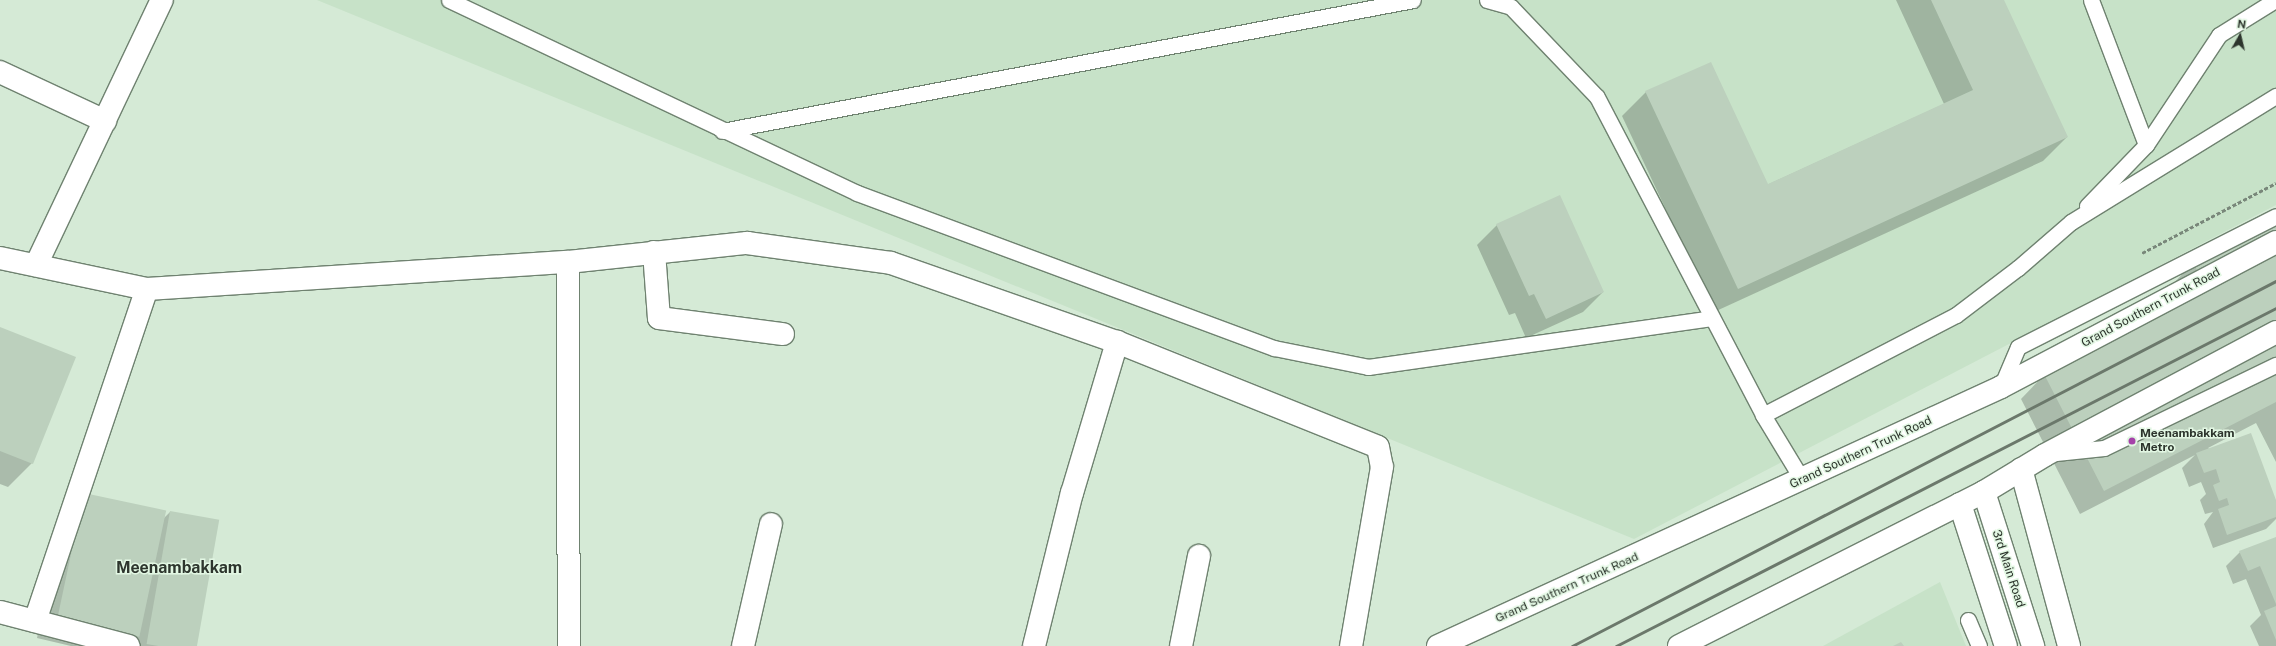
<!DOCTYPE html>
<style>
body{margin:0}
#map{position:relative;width:2276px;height:646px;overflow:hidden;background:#d5ead6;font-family:"Public Sans",sans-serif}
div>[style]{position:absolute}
.built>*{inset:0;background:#c7e2c8}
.shadow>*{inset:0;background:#0003}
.building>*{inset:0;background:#bcd0bd;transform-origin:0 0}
.path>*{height:2.5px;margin-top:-1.25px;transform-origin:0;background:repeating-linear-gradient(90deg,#79877a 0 4px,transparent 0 6px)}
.roads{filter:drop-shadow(1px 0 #6f8270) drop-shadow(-1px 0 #6f8270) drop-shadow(0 1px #6f8270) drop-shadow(0 -1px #6f8270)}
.lane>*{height:15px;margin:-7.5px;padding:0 7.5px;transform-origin:7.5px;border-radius:7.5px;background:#fff}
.street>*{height:22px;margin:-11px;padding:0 11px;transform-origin:11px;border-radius:11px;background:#fff}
.secondary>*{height:22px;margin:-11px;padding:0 11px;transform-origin:11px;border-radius:11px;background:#fff}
.primary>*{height:22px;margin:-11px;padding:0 11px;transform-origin:11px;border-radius:11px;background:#fff}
.rail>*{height:3px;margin:-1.5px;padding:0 1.5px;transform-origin:1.5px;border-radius:1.5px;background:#6b786b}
.dots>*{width:11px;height:11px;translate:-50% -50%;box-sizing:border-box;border:2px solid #e2f7e3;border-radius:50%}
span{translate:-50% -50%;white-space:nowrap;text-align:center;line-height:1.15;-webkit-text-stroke:3px #e2f7e3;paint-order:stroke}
.street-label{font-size:12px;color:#2d352d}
.poi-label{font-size:12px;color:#2d352d;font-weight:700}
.left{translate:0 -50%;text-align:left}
.district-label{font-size:16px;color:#2d352d;font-weight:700}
.north{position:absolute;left:2220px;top:16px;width:40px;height:40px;-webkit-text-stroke:3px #e2f7e3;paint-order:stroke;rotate:8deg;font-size:11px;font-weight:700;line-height:16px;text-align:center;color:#2d352d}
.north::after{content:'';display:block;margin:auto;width:14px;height:18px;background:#2d352d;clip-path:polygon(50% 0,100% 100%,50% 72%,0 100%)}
</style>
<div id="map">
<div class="built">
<i style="clip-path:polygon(317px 0,2276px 0,2276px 205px,1634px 539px)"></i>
<i style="clip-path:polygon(1940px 582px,1966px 646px,1823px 646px)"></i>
</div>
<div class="shadow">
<i style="clip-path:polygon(1896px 0,2002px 0,2067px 137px,2043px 161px,1714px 312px,1622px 116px,1646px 92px,1767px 185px,1944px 104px)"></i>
<i style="clip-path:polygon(2276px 221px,2276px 462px,2256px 423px,2208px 448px,2276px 502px,2276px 519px,2266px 529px,2213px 548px,2204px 524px,2213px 512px,2205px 514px,2200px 500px,2206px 494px,2201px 482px,2189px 487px,2182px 468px,2195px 455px,2080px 514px,2021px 399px,2044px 375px,2170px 287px,2193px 263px)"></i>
<i style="clip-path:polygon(1497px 225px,1603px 292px,1583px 312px,1526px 338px,1515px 313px,1509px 315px,1477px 245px)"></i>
<i style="clip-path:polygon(0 328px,32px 463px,8px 487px,0 484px)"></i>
<i style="clip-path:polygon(170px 512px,218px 521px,194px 646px,71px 646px,37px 638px,64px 514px,163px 519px)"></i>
<i style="clip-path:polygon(2276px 538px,2276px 646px,2259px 646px,2250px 626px,2261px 615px,2246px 579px,2233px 584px,2226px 566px,2240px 552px)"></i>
</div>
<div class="building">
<i style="clip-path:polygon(1931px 0,2004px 0,2068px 137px,1738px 289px,1645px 91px,1711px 62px,1768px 184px,1973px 90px)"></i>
<i style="clip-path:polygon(1560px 195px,1604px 292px,1546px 319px,1534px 294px,1529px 296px,1496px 224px)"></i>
<i style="clip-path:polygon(2276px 219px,2276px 402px,2104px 491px,2044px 374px,2207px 290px,2193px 262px)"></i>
<i style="clip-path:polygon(0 327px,76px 357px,33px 464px,0 451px)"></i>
<i style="clip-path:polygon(2251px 433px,2276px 500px,2276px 517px,2227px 535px,2218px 509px,2229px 505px,2227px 498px,2219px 501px,2213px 485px,2220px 482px,2216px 469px,2204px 473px,2196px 453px)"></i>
<i style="left:84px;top:493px;width:84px;height:129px;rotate:12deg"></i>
<i style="left:170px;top:511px;width:50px;height:135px;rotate:10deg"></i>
<i style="clip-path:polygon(2276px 537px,2276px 604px,2260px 566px,2248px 571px,2239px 551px)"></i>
<i style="clip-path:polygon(2276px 606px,2276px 640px,2264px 611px)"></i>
<i style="clip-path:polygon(1901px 642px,1904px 646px,1893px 646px)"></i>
</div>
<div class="path">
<i style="left:2142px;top:253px;width:151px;rotate:-27.6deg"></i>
</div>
<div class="roads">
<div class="lane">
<i style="left:449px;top:0;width:451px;rotate:25.3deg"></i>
<i style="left:857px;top:193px;width:445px;rotate:20.4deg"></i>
<i style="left:1274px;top:348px;width:96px;rotate:11.4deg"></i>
<i style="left:1368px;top:367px;width:347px;rotate:-8.1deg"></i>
<i style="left:1487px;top:0;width:25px;rotate:16deg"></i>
<i style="left:1511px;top:7px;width:124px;rotate:46.3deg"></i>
<i style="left:1597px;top:97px;width:359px;rotate:62.4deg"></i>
<i style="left:1763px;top:415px;width:77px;rotate:58.8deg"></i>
<i style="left:2091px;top:0;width:155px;rotate:69.2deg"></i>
<i style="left:722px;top:131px;width:703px;rotate:-10.73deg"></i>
<i style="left:2087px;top:206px;width:85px;rotate:-46deg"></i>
<i style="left:2146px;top:145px;width:132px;rotate:-56.4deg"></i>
<i style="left:2219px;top:35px;width:66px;rotate:-32deg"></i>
<i style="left:2001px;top:387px;width:43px;rotate:-67deg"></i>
<i style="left:2018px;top:347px;width:289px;rotate:-26.9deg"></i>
<i style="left:1763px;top:415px;width:217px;rotate:-27.4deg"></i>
<i style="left:1956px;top:315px;width:78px;rotate:-37.2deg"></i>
<i style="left:2018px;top:268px;width:70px;rotate:-41deg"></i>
<i style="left:2071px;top:222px;width:241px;rotate:-31.6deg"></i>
<i style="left:2056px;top:453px;width:48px;rotate:-5.9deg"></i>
<i style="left:2104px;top:448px;width:191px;rotate:-25.8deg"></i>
<i style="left:1968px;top:620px;width:28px;rotate:67deg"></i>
</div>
<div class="street">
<i style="left:0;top:72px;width:116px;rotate:25deg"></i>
<i style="left:654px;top:252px;width:66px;rotate:85.7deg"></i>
<i style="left:659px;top:318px;width:125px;rotate:7.4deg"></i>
<i style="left:0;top:258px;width:150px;rotate:11.9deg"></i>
<i style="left:147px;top:289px;width:422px;rotate:-3.7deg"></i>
<i style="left:568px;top:262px;width:180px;rotate:-6.1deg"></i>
<i style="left:747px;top:243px;width:145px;rotate:7.9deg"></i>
<i style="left:891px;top:263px;width:239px;rotate:19.3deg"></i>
<i style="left:1117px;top:342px;width:281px;rotate:21.9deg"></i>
<i style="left:1378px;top:447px;width:20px;rotate:79deg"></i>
<i style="left:1382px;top:467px;width:182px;rotate:99.8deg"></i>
<i style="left:568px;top:262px;width:384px;rotate:89.9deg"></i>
<i style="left:36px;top:265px;width:293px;rotate:-64.6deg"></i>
<i style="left:2021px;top:469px;width:183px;rotate:74.8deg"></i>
<i style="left:1960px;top:504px;width:149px;rotate:72.1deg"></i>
<i style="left:0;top:612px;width:133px;rotate:14.8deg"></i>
<i style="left:35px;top:621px;width:350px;rotate:-71.4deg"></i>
<i style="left:743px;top:646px;width:125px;rotate:-77.1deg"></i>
<i style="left:1034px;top:646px;width:158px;rotate:-76.1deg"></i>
<i style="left:1072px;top:493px;width:158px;rotate:-73.4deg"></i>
<i style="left:1181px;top:646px;width:92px;rotate:-78.7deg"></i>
</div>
<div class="secondary">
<i style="left:1984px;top:492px;width:162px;rotate:72.3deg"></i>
</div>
<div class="primary">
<i style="left:1438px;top:646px;width:620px;rotate:-24.7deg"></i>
<i style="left:2001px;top:387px;width:311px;rotate:-27.8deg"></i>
<i style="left:1679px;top:646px;width:342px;rotate:-26.8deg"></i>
<i style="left:1984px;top:492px;width:71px;rotate:-31.2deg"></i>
<i style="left:2045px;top:455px;width:262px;rotate:-28deg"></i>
</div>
</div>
<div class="rail">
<i style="left:1572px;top:646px;width:793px;rotate:-27.41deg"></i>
<i style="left:1616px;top:646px;width:742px;rotate:-27.12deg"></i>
</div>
<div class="dots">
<i style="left:2132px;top:441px;background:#a542a9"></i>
</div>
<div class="street-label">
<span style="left:2151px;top:308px;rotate:-28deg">Grand Southern Trunk Road</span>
<span style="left:1861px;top:453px;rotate:-25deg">Grand Southern Trunk Road</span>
<span style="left:2008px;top:569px;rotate:72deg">3rd Main Road</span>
<span style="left:1567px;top:588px;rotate:-24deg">Grand Southern Trunk Road</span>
</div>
<div class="poi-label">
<span class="left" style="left:2140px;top:441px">Meenambakkam<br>Metro</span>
</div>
<div class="district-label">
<span style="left:179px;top:568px">Meenambakkam</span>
</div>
<div class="north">N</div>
</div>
